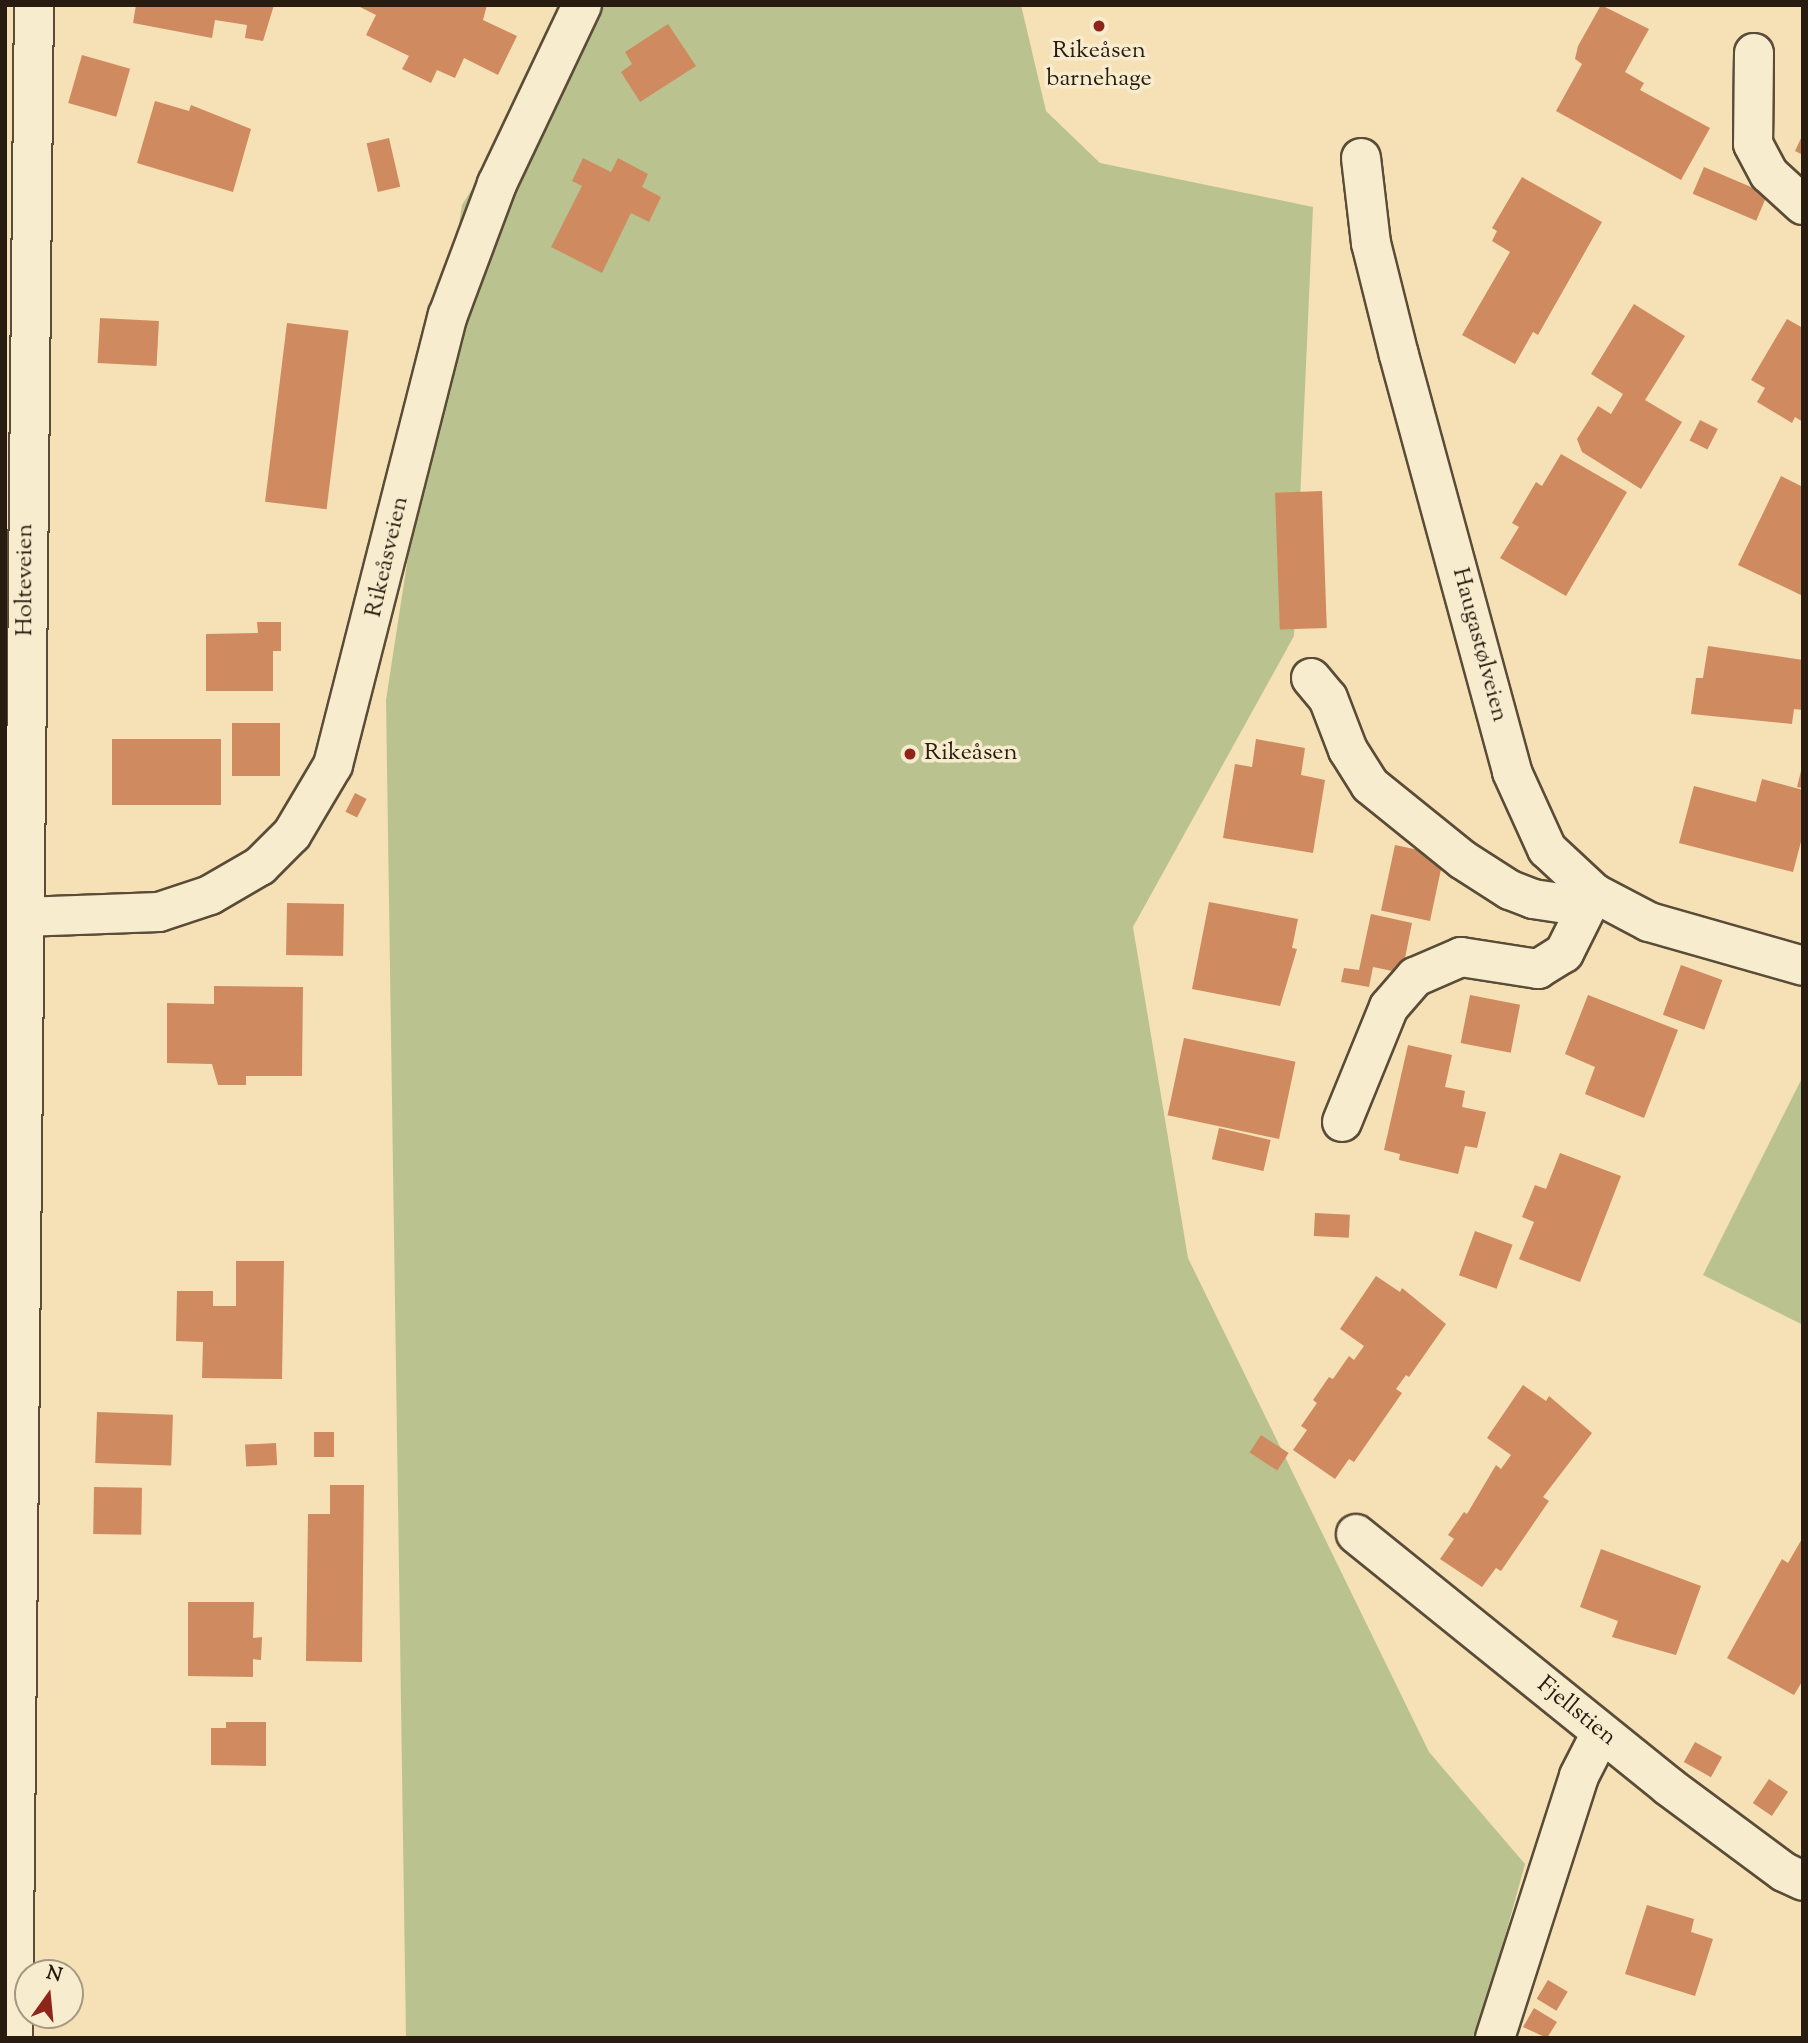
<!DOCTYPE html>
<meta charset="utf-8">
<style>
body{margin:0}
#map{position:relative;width:1808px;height:2043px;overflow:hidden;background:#f5e1b5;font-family:"Sorts Mill Goudy",serif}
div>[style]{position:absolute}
.green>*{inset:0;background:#bac38f}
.building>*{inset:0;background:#cf8a5f;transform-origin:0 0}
.roads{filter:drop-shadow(2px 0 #5b4c38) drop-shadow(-2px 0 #5b4c38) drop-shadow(0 2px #5b4c38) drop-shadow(0 -2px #5b4c38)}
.minor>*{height:38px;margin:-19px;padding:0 19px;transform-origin:19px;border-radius:19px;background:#f8eccf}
.dots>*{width:19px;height:19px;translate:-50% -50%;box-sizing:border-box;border:4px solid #f8eccf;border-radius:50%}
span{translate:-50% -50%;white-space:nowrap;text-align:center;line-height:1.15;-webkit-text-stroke:7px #f8eccf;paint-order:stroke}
.poi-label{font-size:24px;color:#281b0f}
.left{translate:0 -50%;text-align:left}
.street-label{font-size:24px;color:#281b0f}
.frame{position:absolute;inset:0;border:7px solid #281b0f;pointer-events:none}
.north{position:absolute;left:14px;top:1959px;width:70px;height:70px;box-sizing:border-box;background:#f8eccf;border:2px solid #a59882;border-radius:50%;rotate:15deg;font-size:19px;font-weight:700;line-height:28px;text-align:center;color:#281b0f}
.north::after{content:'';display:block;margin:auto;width:24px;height:32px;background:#8f2418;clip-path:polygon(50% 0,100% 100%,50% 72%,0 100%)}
</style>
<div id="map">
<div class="green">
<i style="clip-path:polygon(589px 5px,1021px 5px,1046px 111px,1100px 163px,1313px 207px,1294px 636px,1133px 927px,1188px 1258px,1429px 1752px,1525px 1864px,1477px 2038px,406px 2038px,386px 700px,462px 205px)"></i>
<i style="clip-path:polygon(1801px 1080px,1803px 1081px,1803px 1325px,1703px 1275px)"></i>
</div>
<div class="building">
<i style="clip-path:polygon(136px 5px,274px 5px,263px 41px,245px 38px,247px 25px,215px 20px,212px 38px,133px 23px)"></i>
<i style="clip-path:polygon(356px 5px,487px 5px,483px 20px,517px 36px,498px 75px,464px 58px,455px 78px,437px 70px,431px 83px,402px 69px,409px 56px,366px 35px,376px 15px)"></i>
<i style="clip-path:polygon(1601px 5px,1649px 29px,1625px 72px,1644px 83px,1640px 90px,1710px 128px,1681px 180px,1556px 111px,1582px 64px,1575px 59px,1578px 46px)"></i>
<i style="clip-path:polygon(668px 24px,696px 66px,640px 102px,621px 72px,632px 64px,625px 52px)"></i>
<i style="left:82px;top:55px;width:50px;height:50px;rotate:16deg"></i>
<i style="clip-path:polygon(155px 101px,189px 111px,191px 105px,251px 129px,233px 192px,137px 163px)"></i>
<i style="clip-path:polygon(1803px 134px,1803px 155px,1795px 151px)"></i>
<i style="left:389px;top:138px;width:50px;height:23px;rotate:77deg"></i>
<i style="clip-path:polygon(583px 158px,611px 172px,618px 158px,648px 174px,642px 187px,661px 197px,649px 222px,631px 213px,602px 273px,551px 247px,582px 186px,572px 181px)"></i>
<i style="left:1704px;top:167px;width:69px;height:29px;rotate:23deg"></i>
<i style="clip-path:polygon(1522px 177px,1602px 222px,1538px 335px,1533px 332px,1515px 364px,1462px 335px,1510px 252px,1492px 241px,1497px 231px,1492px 228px)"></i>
<i style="clip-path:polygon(1634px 304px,1685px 336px,1645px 400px,1682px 422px,1641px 489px,1582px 452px,1577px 439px,1598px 406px,1611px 414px,1623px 394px,1591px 374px)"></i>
<i style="left:100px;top:318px;width:59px;height:45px;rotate:3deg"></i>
<i style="clip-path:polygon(1787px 319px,1803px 328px,1803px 422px,1795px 417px,1792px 423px,1757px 402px,1765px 388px,1751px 380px)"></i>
<i style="left:287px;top:323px;width:62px;height:180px;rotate:7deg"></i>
<i style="left:1700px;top:420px;width:20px;height:23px;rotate:27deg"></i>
<i style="clip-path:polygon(1561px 454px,1627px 492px,1566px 596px,1500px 558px,1519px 527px,1512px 523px,1536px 482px,1542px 486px)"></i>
<i style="clip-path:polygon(1781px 476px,1803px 487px,1803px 596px,1738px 565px)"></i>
<i style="left:1322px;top:491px;width:137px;height:47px;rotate:88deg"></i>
<i style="clip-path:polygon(257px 622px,281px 622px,281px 651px,273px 651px,273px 691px,206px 691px,206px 634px,258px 633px)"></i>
<i style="clip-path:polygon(1708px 646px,1803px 660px,1803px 710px,1794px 709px,1792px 724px,1691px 714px,1696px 678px,1703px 678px)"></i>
<i style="left:232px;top:723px;width:48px;height:53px"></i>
<i style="left:112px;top:739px;width:109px;height:66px"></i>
<i style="clip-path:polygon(1256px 739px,1305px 748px,1301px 775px,1325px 780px,1313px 853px,1223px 838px,1235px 764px,1252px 767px)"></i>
<i style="clip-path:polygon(1802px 767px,1803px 767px,1803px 788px,1797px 787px)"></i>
<i style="clip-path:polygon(1762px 779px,1803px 790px,1803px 834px,1793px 872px,1679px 843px,1694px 786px,1756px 802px)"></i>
<i style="left:355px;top:793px;width:13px;height:21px;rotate:27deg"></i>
<i style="left:1395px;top:845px;width:50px;height:67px;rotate:12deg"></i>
<i style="clip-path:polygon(1209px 902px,1298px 919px,1292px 948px,1297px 949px,1280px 1006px,1192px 989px)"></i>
<i style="left:287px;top:903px;width:57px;height:52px;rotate:1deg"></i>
<i style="clip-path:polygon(1371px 914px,1412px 923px,1402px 973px,1373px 967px,1369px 987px,1341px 982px,1344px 968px,1359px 970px)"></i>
<i style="left:1681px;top:965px;width:44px;height:53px;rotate:20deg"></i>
<i style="clip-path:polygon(214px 986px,303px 987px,302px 1076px,246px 1076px,246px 1085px,218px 1085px,212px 1064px,167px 1063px,167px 1003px,214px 1004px)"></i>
<i style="left:1470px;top:995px;width:51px;height:49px;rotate:11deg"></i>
<i style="clip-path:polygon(1588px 995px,1678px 1030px,1644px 1118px,1585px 1094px,1595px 1067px,1565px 1054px)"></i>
<i style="left:1184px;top:1038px;width:114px;height:79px;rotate:12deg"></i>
<i style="clip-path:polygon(1408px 1045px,1452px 1055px,1445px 1087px,1465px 1091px,1462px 1107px,1486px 1112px,1477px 1148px,1465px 1146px,1458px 1174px,1399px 1160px,1400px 1154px,1384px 1150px)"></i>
<i style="left:1219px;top:1128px;width:53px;height:32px;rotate:13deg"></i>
<i style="clip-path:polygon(1560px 1153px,1621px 1176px,1580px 1282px,1519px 1259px,1534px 1222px,1522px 1217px,1535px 1185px,1546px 1189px)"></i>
<i style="left:1315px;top:1213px;width:35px;height:23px;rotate:3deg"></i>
<i style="left:1475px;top:1231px;width:40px;height:47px;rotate:20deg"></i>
<i style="clip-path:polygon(236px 1261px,284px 1261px,282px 1379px,202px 1378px,203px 1342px,176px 1341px,177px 1291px,213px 1291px,213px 1306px,236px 1306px)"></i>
<i style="clip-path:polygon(1376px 1276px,1400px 1292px,1402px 1288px,1446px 1324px,1409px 1377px,1406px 1375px,1396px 1389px,1402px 1393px,1354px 1462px,1349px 1459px,1335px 1479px,1293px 1450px,1307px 1430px,1301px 1426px,1317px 1403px,1313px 1400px,1329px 1377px,1333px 1379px,1349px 1356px,1354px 1360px,1364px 1346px,1340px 1329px)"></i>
<i style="clip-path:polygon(1523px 1385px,1546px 1401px,1549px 1396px,1592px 1433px,1543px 1497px,1549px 1501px,1501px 1571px,1496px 1568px,1482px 1587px,1440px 1559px,1454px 1539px,1448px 1535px,1464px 1512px,1467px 1514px,1496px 1465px,1501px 1469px,1511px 1455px,1487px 1438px)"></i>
<i style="left:97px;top:1412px;width:76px;height:51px;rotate:2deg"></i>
<i style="left:314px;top:1432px;width:20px;height:25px"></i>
<i style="left:1261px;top:1435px;width:33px;height:21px;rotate:33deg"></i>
<i style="left:276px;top:1443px;width:22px;height:31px;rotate:87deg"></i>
<i style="clip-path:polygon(330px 1485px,364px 1485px,362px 1662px,306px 1661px,308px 1514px,330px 1514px)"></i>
<i style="left:94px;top:1487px;width:48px;height:47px;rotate:1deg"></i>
<i style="clip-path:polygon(1803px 1537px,1803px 1680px,1794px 1695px,1727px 1658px,1782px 1559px,1788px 1563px)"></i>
<i style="clip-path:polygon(1601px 1549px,1701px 1586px,1676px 1655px,1612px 1637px,1618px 1621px,1580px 1607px)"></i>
<i style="clip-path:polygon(188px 1602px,254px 1602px,253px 1638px,262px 1637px,261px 1660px,253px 1659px,253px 1677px,188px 1676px)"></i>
<i style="clip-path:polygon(226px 1722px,266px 1722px,266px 1766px,211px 1765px,211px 1728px,226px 1728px)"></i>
<i style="left:1695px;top:1742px;width:31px;height:23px;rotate:29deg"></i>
<i style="left:1769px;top:1779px;width:23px;height:29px;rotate:34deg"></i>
<i style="clip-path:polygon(1647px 1905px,1694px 1919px,1691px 1932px,1713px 1939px,1695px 1996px,1625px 1974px)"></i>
<i style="left:1548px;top:1980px;width:23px;height:22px;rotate:31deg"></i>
<i style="clip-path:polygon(1534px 2008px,1557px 2022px,1547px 2038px,1523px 2027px)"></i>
</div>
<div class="roads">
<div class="minor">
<i style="left:1754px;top:53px;width:91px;rotate:90.6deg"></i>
<i style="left:1753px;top:144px;width:34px;rotate:62deg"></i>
<i style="left:1769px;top:174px;width:46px;rotate:42.4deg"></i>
<i style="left:1361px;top:158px;width:86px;rotate:83.3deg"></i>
<i style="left:1371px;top:243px;width:115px;rotate:76deg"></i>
<i style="left:1399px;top:355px;width:432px;rotate:74.8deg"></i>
<i style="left:1512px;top:772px;width:85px;rotate:65.6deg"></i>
<i style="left:1547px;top:849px;width:64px;rotate:43.1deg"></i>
<i style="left:1594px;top:893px;width:62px;rotate:27.8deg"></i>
<i style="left:1649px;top:922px;width:160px;rotate:15.9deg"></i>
<i style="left:1311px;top:678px;width:26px;rotate:50deg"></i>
<i style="left:1328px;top:698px;width:56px;rotate:69deg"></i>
<i style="left:1348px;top:750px;width:41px;rotate:57.8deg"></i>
<i style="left:1370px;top:785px;width:119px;rotate:38.9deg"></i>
<i style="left:1463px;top:860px;width:56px;rotate:32.6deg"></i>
<i style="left:1510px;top:890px;width:25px;rotate:21deg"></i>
<i style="left:1533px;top:899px;width:40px;rotate:8.5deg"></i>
<i style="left:1573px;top:905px;width:24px;rotate:-30deg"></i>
<i style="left:23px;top:917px;width:136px;rotate:-2.1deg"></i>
<i style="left:159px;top:912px;width:54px;rotate:-18.4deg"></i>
<i style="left:210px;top:895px;width:58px;rotate:-30.1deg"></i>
<i style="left:260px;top:866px;width:45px;rotate:-45deg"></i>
<i style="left:292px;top:834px;width:80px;rotate:-59.3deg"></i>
<i style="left:333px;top:765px;width:464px;rotate:-75.7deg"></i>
<i style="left:448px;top:315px;width:140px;rotate:-69.5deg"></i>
<i style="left:497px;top:184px;width:198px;rotate:-64.6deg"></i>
<i style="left:1342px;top:1122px;width:124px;rotate:-67.8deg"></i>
<i style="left:1389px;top:1007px;width:40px;rotate:-49deg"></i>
<i style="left:1415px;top:977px;width:50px;rotate:-23.5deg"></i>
<i style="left:1461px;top:957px;width:78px;rotate:8.9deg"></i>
<i style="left:1538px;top:969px;width:31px;rotate:-32deg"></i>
<i style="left:1564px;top:953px;width:67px;rotate:-63.4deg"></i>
<i style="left:1356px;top:1534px;width:401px;rotate:38.9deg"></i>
<i style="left:1668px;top:1786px;width:144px;rotate:36.6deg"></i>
<i style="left:1784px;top:1872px;width:21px;rotate:25deg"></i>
<i style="left:13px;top:2038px;width:2033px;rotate:-89.41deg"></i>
<i style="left:1495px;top:2038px;width:275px;rotate:-72.2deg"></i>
<i style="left:1579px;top:1776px;width:48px;rotate:-62.9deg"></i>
</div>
</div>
<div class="dots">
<i style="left:1099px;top:26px;background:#8f2418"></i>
<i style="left:910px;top:754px;background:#8f2418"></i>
</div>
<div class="poi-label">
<span style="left:1099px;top:66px">Rikeåsen<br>barnehage</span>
<span class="left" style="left:924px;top:754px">Rikeåsen</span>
</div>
<div class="street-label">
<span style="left:388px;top:557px;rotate:-77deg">Rikeåsveien</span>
<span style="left:26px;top:580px;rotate:-90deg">Holteveien</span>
<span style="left:1479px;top:645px;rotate:75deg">Haugastølveien</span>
<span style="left:1576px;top:1712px;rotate:39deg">Fjellstien</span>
</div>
<div class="frame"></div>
<div class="north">N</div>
</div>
